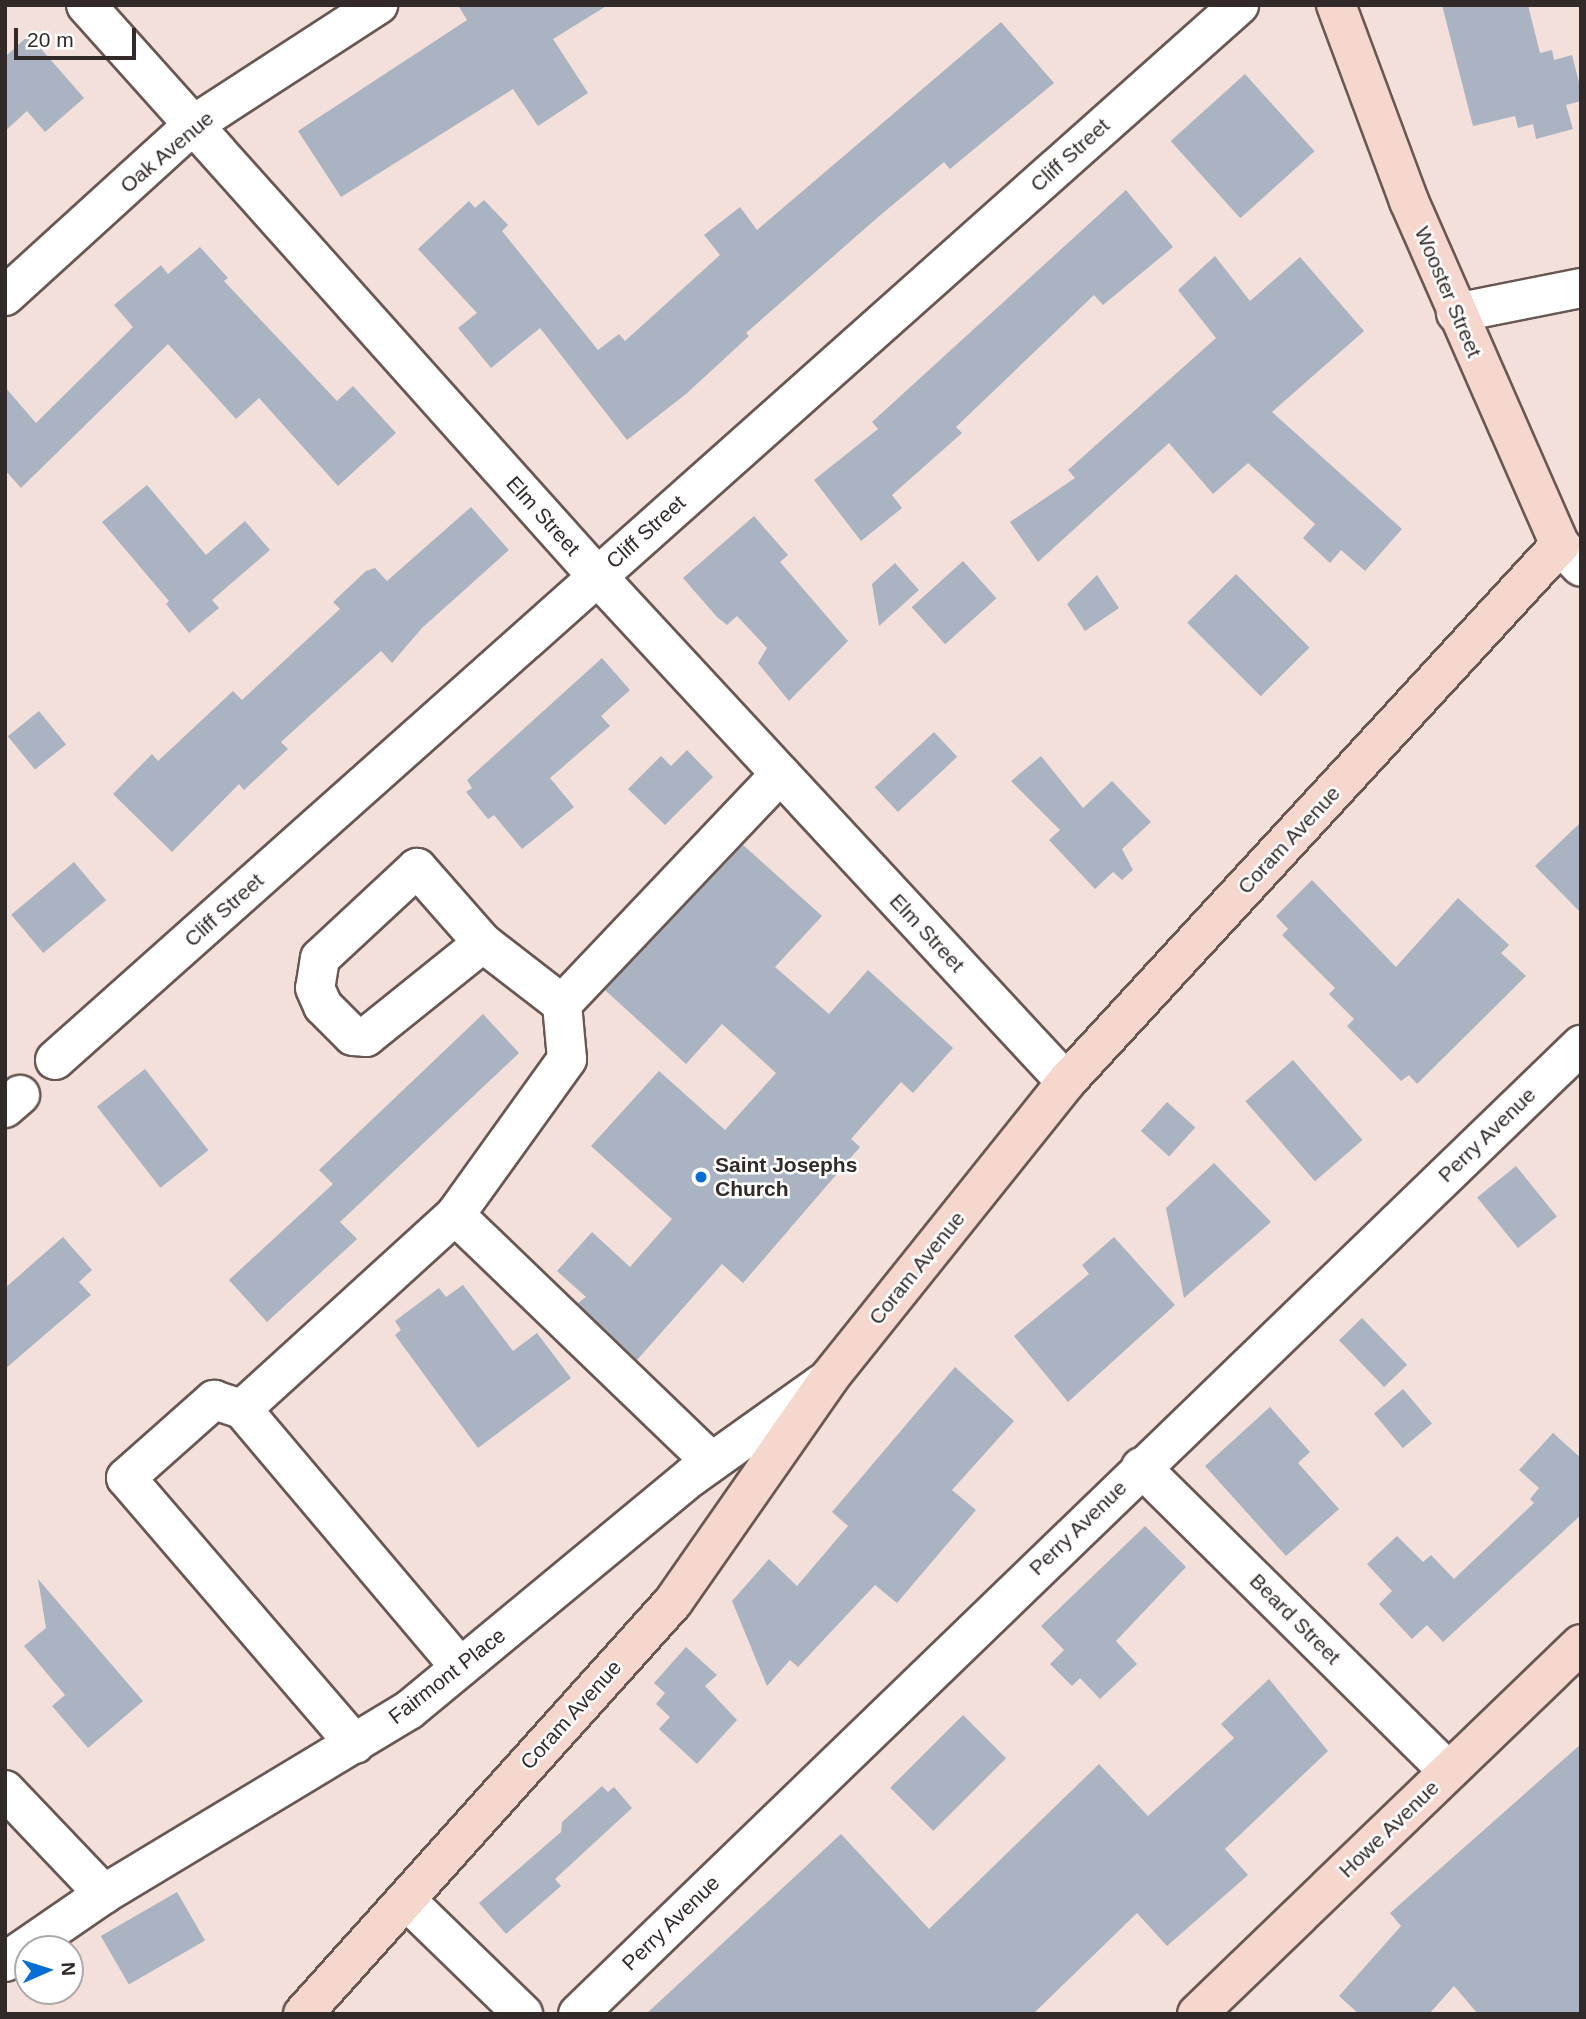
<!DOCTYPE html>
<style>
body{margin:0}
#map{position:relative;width:1586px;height:2019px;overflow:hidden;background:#f4e0da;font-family:Arial,sans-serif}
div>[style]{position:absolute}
.building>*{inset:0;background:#a9b3c1;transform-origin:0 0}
.roads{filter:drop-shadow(2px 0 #685853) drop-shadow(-2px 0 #685853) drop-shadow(0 2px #685853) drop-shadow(0 -2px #685853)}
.minor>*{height:38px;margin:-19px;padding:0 19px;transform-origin:19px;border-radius:19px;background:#fff}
.major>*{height:38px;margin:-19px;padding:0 19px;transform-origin:19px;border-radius:19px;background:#f6d7ce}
.dots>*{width:19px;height:19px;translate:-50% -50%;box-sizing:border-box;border:4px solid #fff;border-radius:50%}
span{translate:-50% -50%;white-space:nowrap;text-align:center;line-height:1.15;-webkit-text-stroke:5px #fff;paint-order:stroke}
.street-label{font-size:21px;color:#322a28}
.poi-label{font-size:21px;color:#322a28;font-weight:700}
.left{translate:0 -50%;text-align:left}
.frame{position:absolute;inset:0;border:7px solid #322a28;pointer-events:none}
.north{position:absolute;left:14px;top:1935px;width:70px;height:70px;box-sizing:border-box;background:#fff;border:2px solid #adaaa9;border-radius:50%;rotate:87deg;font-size:19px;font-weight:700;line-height:28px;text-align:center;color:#322a28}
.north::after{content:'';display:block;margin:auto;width:24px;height:32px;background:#056ed6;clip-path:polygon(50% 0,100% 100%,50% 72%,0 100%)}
.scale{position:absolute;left:14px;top:28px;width:122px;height:32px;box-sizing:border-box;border:4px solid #322a28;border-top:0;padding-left:9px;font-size:21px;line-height:24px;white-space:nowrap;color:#322a28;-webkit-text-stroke:5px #fff;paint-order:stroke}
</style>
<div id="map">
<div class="building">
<i style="clip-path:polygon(458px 5px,608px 5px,553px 39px,588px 93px,538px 126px,513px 89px,341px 197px,298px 131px,467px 20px)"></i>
<i style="clip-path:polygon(1442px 5px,1528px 5px,1540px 53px,1552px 50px,1554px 60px,1572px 55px,1581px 90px,1581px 101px,1566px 105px,1573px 129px,1536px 139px,1533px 124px,1518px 128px,1515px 116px,1473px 126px)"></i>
<i style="clip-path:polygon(1001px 22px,1054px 83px,950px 169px,944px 162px,877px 218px,746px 333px,749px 336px,686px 394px,627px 440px,540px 328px,491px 368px,458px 328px,477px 313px,418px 249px,469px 201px,475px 208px,484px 200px,508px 225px,502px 231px,598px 350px,619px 334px,625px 341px,720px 255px,704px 235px,740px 207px,757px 230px)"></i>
<i style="clip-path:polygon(29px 35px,84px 98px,45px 132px,27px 111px,5px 131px,5px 57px)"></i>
<i style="left:1245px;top:74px;width:104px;height:100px;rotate:48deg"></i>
<i style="clip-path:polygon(1126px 190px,1173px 247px,1103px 305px,1094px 295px,956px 427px,962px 433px,892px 495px,902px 508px,861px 541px,814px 480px,878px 429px,872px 422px)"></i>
<i style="clip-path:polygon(200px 247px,228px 278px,224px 281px,337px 401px,353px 386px,396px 433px,338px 486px,259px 398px,236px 419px,168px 344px,21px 488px,5px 470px,5px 387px,36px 423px,133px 327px,114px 305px,161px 265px,168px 274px)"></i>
<i style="clip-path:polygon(1215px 256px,1250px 301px,1300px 257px,1364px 331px,1272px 412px,1402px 529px,1365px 571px,1341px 550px,1330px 563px,1303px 538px,1315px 524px,1248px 463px,1213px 494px,1169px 443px,1038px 562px,1010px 522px,1075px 478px,1068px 470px,1216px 338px,1178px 290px)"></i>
<i style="clip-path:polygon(147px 485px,206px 555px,245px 521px,270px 550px,212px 600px,219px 608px,189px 633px,166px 604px,169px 601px,102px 522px)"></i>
<i style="clip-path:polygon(471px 507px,509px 550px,422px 628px,392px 663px,381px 651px,281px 742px,288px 749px,244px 790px,239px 784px,172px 852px,113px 794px,152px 754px,158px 761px,233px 691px,242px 700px,340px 609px,333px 602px,366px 571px,375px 568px,387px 581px)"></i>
<i style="clip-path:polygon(754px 516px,788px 555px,780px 562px,848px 641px,789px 701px,758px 663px,767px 648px,737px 616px,727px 625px,717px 617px,683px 578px)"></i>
<i style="left:963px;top:561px;width:50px;height:69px;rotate:48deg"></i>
<i style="clip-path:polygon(895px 563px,919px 590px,879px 626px,872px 584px)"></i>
<i style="left:1236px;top:574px;width:104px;height:69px;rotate:45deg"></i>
<i style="clip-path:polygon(1097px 575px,1119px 608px,1085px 631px,1067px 604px)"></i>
<i style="clip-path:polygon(602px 658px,630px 690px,601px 716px,610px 726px,550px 778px,574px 807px,522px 849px,494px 815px,488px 819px,466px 792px,472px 788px,467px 780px)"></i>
<i style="left:39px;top:711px;width:43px;height:40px;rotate:51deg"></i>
<i style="left:934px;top:732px;width:34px;height:81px;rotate:47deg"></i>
<i style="clip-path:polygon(687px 750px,713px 777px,665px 825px,628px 789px,661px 756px,671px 766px)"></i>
<i style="clip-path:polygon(1041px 756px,1083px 808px,1112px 781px,1151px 822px,1122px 849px,1133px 870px,1122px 880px,1113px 872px,1095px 889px,1049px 840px,1060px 830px,1011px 781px)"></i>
<i style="clip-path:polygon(1581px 822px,1581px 913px,1535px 866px)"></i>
<i style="clip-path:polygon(743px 845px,822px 916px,775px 967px,829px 1014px,868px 970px,953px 1048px,913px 1093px,901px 1082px,851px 1139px,860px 1147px,743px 1283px,722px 1264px,637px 1360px,578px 1303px,586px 1297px,557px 1271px,592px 1232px,630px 1267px,672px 1219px,591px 1146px,659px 1071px,725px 1130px,776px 1073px,722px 1024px,686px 1064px,605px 990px)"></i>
<i style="left:74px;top:862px;width:50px;height:82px;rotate:50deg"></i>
<i style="clip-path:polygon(1312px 880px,1396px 967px,1458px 898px,1509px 945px,1501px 953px,1526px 976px,1417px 1084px,1409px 1075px,1401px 1081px,1347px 1026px,1354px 1019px,1329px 994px,1335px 988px,1282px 935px,1288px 929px,1276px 916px)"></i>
<i style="clip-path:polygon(483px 1014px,519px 1053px,340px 1222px,357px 1239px,267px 1322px,229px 1280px,333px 1184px,319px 1170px)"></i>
<i style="left:1293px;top:1060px;width:106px;height:63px;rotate:49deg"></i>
<i style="left:145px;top:1069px;width:103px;height:61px;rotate:52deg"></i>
<i style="left:1167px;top:1102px;width:38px;height:39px;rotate:42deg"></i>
<i style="clip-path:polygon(1214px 1163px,1271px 1222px,1184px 1298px,1166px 1208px)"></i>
<i style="left:1516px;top:1166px;width:65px;height:50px;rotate:51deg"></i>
<i style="clip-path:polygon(63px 1237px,92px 1270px,79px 1282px,91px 1295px,5px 1369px,5px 1288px)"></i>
<i style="clip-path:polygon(1114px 1237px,1175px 1305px,1068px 1402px,1014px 1336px,1089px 1274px,1082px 1265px)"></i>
<i style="clip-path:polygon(463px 1285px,513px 1351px,537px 1333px,571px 1378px,478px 1448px,395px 1335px,401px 1330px,395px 1321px,439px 1288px,446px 1297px)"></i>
<i style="left:1362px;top:1318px;width:65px;height:32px;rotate:46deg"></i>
<i style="clip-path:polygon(955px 1367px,1014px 1421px,952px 1490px,976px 1510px,897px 1603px,875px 1585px,798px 1667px,790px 1660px,767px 1686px,732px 1601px,769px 1559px,797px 1586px,848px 1526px,832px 1512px)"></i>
<i style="left:1403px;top:1389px;width:45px;height:38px;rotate:50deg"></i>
<i style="clip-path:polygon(1270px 1407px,1310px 1452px,1298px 1463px,1339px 1509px,1286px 1556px,1205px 1466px)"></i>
<i style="clip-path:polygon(1553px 1433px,1581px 1458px,1581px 1515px,1443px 1642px,1427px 1625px,1412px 1639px,1379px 1604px,1392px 1591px,1367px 1564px,1397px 1536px,1423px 1562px,1431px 1555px,1454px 1579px,1534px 1503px,1530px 1499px,1539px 1488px,1519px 1470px)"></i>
<i style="clip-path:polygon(1145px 1526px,1186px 1567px,1116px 1641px,1137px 1664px,1100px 1699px,1080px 1678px,1072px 1686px,1050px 1664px,1064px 1650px,1041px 1626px)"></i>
<i style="clip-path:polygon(38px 1579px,143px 1701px,88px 1748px,52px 1706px,65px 1695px,24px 1646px,46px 1628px)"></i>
<i style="clip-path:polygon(686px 1647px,717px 1675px,705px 1686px,737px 1720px,697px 1764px,659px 1729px,670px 1717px,656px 1704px,665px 1693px,654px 1683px)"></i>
<i style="clip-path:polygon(1269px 1679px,1328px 1751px,1225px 1849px,1248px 1875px,1167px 1946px,1137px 1913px,1033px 2014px,646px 2014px,841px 1834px,929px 1929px,1099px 1764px,1148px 1816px,1234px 1738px,1221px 1724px)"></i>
<i style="left:963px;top:1715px;width:61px;height:103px;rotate:45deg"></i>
<i style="clip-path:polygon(1581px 1744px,1581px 2014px,1478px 2014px,1454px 1986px,1429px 2014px,1359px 2014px,1339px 1996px,1401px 1926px,1390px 1913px)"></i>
<i style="clip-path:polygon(602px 1786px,608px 1792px,614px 1787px,632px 1808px,555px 1879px,561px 1886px,506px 1934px,479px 1903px,561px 1832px,562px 1822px)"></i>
<i style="left:177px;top:1892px;width:56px;height:88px;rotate:60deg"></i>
</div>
<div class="roads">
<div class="minor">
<i style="left:86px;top:5px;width:766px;rotate:48.17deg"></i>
<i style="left:597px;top:576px;width:690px;rotate:47.17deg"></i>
<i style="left:5px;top:296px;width:254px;rotate:-42.3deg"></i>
<i style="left:193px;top:125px;width:221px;rotate:-33deg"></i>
<i style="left:1456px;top:313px;width:127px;rotate:-11.3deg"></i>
<i style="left:1560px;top:545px;width:30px;rotate:46deg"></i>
<i style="left:562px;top:1004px;width:317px;rotate:-46.5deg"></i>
<i style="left:55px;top:1060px;width:1586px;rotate:-41.7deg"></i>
<i style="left:5px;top:1108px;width:20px;rotate:-41deg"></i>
<i style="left:455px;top:1215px;width:356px;rotate:43.9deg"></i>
<i style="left:242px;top:1409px;width:288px;rotate:-42.3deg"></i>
<i style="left:455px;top:1215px;width:192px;rotate:-54.3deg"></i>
<i style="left:567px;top:1059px;width:55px;rotate:-95.2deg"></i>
<i style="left:562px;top:1004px;width:100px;rotate:-142.3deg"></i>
<i style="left:483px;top:943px;width:100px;rotate:-131.3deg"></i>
<i style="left:417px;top:868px;width:132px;rotate:137.1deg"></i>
<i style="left:320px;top:958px;width:30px;rotate:99deg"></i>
<i style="left:315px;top:988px;width:20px;rotate:66deg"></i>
<i style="left:323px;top:1006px;width:42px;rotate:45deg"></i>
<i style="left:353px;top:1036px;width:13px;rotate:4deg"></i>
<i style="left:366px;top:1037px;width:150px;rotate:-38.8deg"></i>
<i style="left:1141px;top:1467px;width:432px;rotate:44.7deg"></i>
<i style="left:355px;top:1744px;width:351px;rotate:-130.7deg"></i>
<i style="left:126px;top:1478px;width:118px;rotate:-41.6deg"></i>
<i style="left:214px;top:1400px;width:29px;rotate:18deg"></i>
<i style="left:242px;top:1409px;width:338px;rotate:49.8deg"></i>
<i style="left:5px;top:1790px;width:144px;rotate:46.4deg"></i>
<i style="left:407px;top:1901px;width:162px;rotate:44.2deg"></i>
<i style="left:5px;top:1962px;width:120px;rotate:-34.5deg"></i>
<i style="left:104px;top:1894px;width:356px;rotate:-31.1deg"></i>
<i style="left:409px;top:1710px;width:366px;rotate:-39.6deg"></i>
<i style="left:691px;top:1477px;width:163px;rotate:-35.5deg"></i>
<i style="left:578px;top:2014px;width:1395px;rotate:-44.01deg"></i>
</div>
<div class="major">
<i style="left:303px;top:2014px;width:554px;rotate:-48.07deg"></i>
<i style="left:673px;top:1602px;width:273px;rotate:-55.1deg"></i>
<i style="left:829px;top:1378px;width:379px;rotate:-51.3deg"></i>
<i style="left:1066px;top:1082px;width:730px;rotate:-47.39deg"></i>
<i style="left:1560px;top:545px;width:376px;rotate:-113.7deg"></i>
<i style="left:1409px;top:201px;width:209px;rotate:-110.4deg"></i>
<i style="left:1197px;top:2014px;width:533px;rotate:-43.94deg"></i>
</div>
</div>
<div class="dots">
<i style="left:701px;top:1177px;background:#056ed6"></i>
</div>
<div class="street-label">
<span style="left:167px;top:152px;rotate:-40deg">Oak Avenue</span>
<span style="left:1070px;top:155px;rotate:-42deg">Cliff Street</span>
<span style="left:1448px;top:292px;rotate:67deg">Wooster Street</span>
<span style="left:543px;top:516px;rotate:48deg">Elm Street</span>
<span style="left:646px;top:532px;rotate:-42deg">Cliff Street</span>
<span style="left:1289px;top:840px;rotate:-47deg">Coram Avenue</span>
<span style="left:224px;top:910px;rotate:-42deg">Cliff Street</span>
<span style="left:927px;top:933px;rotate:47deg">Elm Street</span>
<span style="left:1487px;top:1135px;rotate:-44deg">Perry Avenue</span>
<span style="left:917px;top:1268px;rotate:-51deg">Coram Avenue</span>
<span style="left:1078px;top:1528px;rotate:-44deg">Perry Avenue</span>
<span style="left:1295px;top:1619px;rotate:45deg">Beard Street</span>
<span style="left:447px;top:1676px;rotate:-38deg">Fairmont Place</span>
<span style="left:571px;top:1715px;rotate:-48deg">Coram Avenue</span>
<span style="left:1389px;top:1829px;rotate:-44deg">Howe Avenue</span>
<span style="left:671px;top:1923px;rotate:-44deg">Perry Avenue</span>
</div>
<div class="poi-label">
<span class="left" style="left:715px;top:1177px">Saint Josephs<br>Church</span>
</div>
<div class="frame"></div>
<div class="north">N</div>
<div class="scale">20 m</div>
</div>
